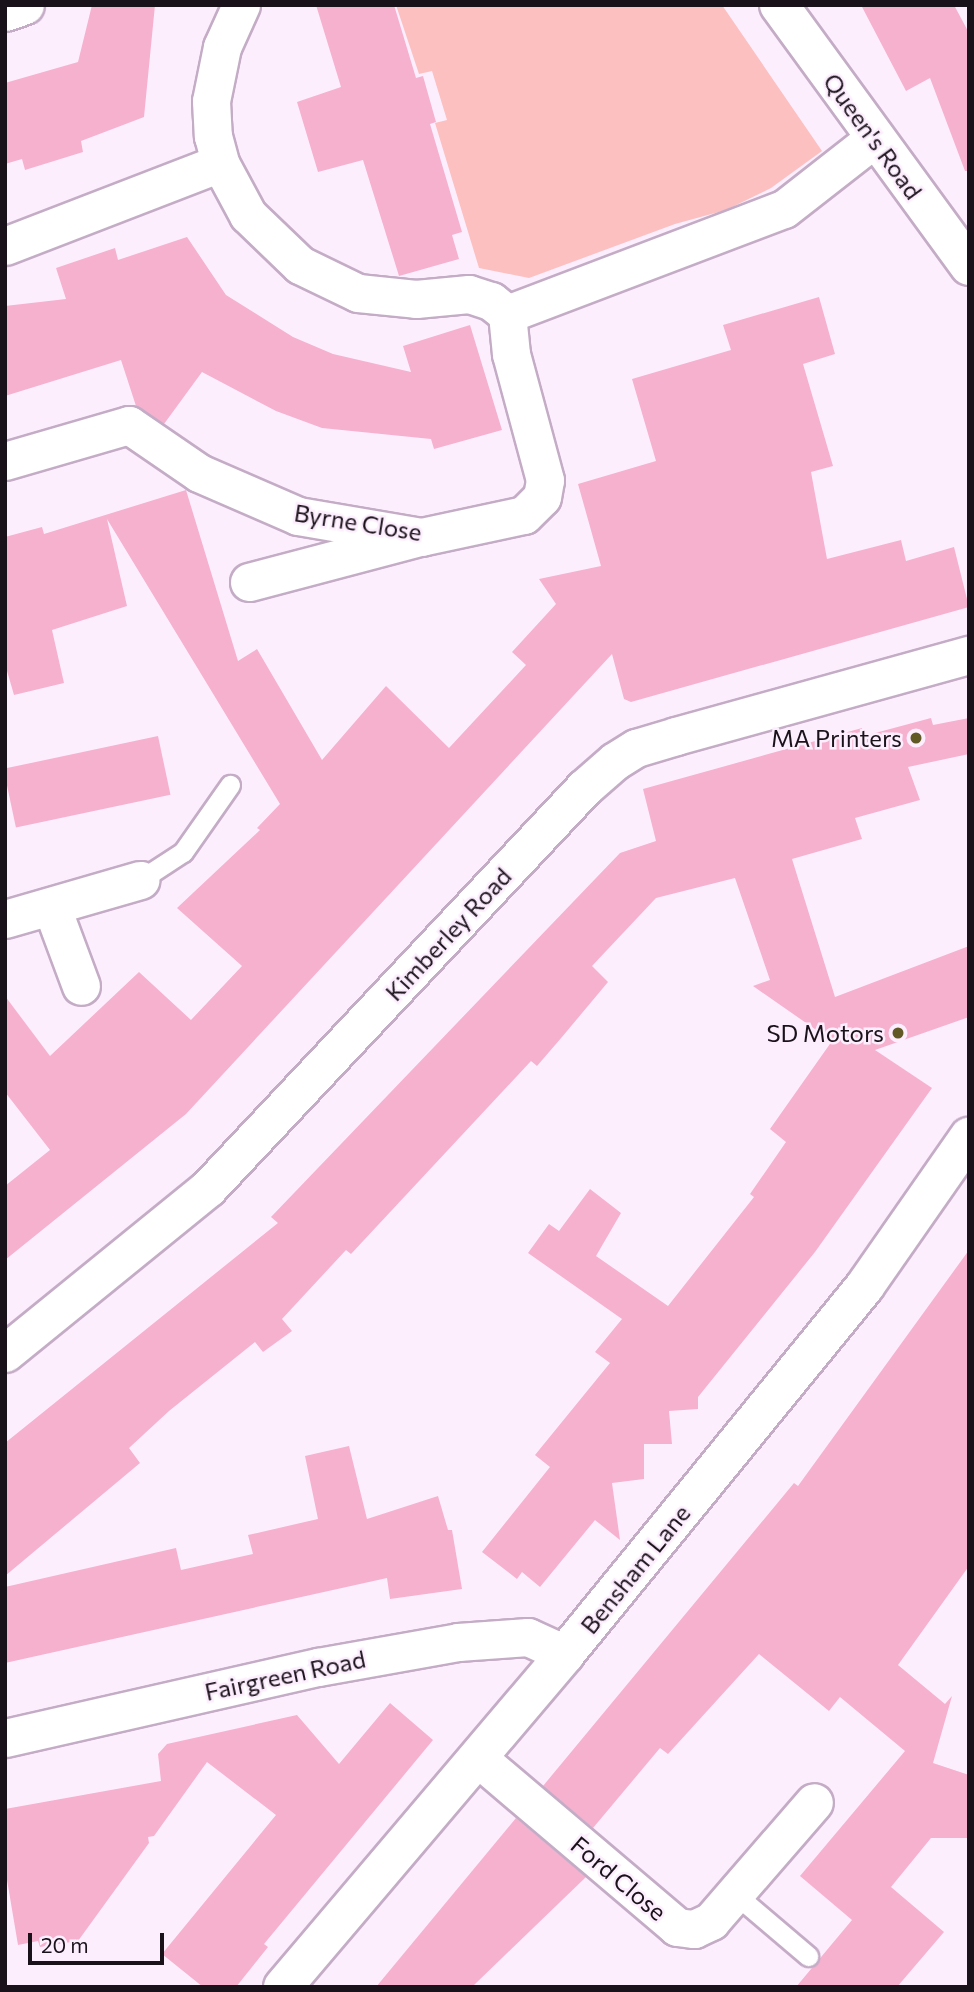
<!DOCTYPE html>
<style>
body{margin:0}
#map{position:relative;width:974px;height:1992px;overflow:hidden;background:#fdeefe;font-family:Commissioner,sans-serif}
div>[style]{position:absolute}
.green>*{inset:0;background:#fcc0c0}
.building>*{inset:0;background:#f6b1cf;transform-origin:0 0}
.roads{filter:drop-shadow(2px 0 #c4acc6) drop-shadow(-2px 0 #c4acc6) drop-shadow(0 2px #c4acc6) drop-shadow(0 -2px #c4acc6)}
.lane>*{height:19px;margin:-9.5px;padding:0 9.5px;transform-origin:9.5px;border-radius:9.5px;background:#fff}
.street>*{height:37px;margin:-18.5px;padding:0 18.5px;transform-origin:18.5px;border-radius:18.5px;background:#fff}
.secondary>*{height:38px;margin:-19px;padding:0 19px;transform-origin:19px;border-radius:19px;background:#fff}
.dots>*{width:19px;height:19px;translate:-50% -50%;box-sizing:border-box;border:4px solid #fdeefe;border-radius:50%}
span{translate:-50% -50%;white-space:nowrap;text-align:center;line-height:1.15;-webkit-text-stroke:5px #fdeefe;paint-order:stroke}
.street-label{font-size:24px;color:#1a121b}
.poi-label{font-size:24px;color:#1a121b}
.right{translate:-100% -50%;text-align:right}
.frame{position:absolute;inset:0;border:7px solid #1a121b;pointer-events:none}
.scale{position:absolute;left:28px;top:1933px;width:136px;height:32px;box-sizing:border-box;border:4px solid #1a121b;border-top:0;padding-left:9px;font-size:21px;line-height:24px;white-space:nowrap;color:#1a121b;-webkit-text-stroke:5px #fdeefe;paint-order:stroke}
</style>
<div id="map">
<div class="green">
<i style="clip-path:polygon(396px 5px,722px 5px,822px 151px,771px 188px,726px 210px,675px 224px,529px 278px,479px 268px,435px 123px,447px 120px,432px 71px,419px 74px)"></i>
</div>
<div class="building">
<i style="clip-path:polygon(92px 5px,155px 5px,144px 117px,81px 141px,83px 152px,25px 170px,22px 159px,5px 164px,5px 83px,78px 62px)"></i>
<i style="clip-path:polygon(316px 5px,394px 5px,416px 78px,423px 76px,436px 122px,430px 124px,462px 232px,452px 235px,459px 259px,399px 276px,363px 160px,318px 172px,297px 102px,341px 87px)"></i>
<i style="clip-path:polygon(861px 5px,954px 5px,969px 33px,969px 171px,965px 171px,930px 78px,906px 91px)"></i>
<i style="clip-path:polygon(187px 237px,226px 295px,293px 337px,333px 354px,411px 372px,403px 346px,470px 325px,502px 430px,434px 449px,431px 439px,322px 428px,276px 411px,202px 372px,164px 424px,136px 406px,121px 360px,5px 396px,5px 306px,66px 299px,56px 268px,115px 248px,118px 260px)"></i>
<i style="clip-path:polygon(819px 297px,835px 354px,803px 364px,833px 466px,811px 472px,827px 559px,901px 540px,906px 561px,954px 547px,969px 607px,631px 702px,624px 699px,612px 654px,186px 1114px,5px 1260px,5px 1186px,50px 1150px,5px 1092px,5px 996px,50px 1056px,139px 972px,191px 1020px,242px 966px,177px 908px,260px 830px,257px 828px,280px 804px,107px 519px,127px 606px,52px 630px,64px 683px,14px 695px,5px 664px,5px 537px,42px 527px,44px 534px,186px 490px,238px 661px,257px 649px,322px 760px,386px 686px,449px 748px,526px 665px,512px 652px,556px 604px,539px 579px,601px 566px,578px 484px,656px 461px,632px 379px,731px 350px,723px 325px)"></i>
<i style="clip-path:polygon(931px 718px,933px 725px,969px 718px,969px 754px,908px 767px,920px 800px,855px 818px,862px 839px,792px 859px,835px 997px,969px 946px,969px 1017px,875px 1050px,932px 1088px,815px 1252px,698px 1397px,698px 1409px,669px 1411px,672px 1444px,644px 1444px,644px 1479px,612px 1483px,620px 1540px,595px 1520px,540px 1587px,522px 1572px,517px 1579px,482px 1552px,550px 1467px,535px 1455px,610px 1363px,595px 1352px,622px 1319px,528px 1253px,549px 1224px,559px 1231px,590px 1189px,621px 1213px,596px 1256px,668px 1306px,754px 1197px,750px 1194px,786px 1142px,770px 1129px,832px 1041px,753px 986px,770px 980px,735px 878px,656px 898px,592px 966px,608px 982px,562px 1037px,537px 1066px,531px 1061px,351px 1254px,346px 1250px,282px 1319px,292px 1331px,263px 1352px,255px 1342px,169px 1411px,129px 1448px,140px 1463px,5px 1576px,5px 1443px,278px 1223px,271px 1217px,620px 853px,656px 841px,643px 789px,862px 728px,864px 736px)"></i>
<i style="left:158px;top:736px;width:60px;height:158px;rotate:78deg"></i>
<i style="clip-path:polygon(969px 1250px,969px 1566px,898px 1665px,945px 1704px,952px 1696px,933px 1763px,969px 1775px,969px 1838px,931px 1838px,891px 1887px,944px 1932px,897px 1987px,796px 1987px,852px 1920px,800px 1876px,905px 1751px,840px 1697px,829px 1711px,759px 1654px,668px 1754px,660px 1748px,593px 1828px,543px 1786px,794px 1483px,798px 1486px)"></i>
<i style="clip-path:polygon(349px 1446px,367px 1519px,438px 1496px,448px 1530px,452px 1530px,462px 1589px,390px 1599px,387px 1578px,5px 1663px,5px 1587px,176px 1548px,181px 1570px,253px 1554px,248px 1535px,318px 1519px,305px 1456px)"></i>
<i style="clip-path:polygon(390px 1703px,433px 1740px,264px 1944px,268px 1947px,236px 1987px,203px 1987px,162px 1954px,276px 1815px,207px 1762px,154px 1836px,148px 1837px,149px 1843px,78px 1941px,40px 1947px,38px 1941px,18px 1945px,5px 1868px,5px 1809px,161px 1781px,158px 1754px,167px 1744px,297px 1715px,339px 1764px)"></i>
<i style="clip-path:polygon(516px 1818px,586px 1877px,472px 1987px,376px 1987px)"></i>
</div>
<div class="roads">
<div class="lane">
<i style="left:140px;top:880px;width:51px;rotate:-33.1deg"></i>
<i style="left:183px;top:852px;width:82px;rotate:-55deg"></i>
<i style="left:735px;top:1894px;width:96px;rotate:40.3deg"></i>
</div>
<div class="street">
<i style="left:241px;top:5px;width:46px;rotate:114.3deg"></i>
<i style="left:222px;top:47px;width:55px;rotate:101.5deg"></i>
<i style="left:211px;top:101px;width:35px;rotate:87deg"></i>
<i style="left:213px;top:136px;width:28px;rotate:75deg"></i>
<i style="left:220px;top:163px;width:59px;rotate:61.7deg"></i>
<i style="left:248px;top:215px;width:72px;rotate:43.9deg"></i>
<i style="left:300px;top:265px;width:64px;rotate:25.8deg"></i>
<i style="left:358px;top:293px;width:58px;rotate:5.9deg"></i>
<i style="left:416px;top:299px;width:53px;rotate:-5.4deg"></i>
<i style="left:469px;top:294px;width:23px;rotate:18deg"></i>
<i style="left:491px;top:301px;width:21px;rotate:39deg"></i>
<i style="left:5px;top:12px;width:21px;rotate:-19deg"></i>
<i style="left:5px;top:246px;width:230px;rotate:-21.1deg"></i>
<i style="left:507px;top:314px;width:296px;rotate:-20.8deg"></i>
<i style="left:784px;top:209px;width:115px;rotate:-38deg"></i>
<i style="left:5px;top:461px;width:129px;rotate:-16.2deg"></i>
<i style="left:129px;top:425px;width:85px;rotate:34.4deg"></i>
<i style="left:199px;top:473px;width:108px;rotate:23.5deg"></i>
<i style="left:298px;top:516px;width:125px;rotate:9.7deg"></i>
<i style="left:421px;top:537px;width:105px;rotate:-12.1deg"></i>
<i style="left:524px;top:515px;width:25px;rotate:-45deg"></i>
<i style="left:542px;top:497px;width:17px;rotate:-80deg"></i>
<i style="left:545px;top:480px;width:131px;rotate:-105.1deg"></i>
<i style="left:511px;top:354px;width:40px;rotate:-95.7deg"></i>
<i style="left:249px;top:582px;width:173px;rotate:-14.8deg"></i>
<i style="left:52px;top:908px;width:83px;rotate:69.6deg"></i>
<i style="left:5px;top:919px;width:141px;rotate:-16.1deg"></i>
<i style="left:5px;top:1353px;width:262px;rotate:-39.1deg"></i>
<i style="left:208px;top:1188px;width:549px;rotate:-46.77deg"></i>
<i style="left:584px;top:788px;width:41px;rotate:-41.1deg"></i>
<i style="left:615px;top:761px;width:25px;rotate:-32deg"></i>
<i style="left:636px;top:748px;width:42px;rotate:-16.7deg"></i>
<i style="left:676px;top:736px;width:304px;rotate:-15.5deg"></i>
<i style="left:5px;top:1738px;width:321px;rotate:-12.8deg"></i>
<i style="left:318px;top:1667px;width:142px;rotate:-10.1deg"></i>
<i style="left:458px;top:1642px;width:70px;rotate:-4.1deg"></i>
<i style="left:528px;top:1637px;width:41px;rotate:24.7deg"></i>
<i style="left:478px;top:1758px;width:261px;rotate:40.3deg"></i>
<i style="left:677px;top:1927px;width:17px;rotate:7deg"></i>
<i style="left:694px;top:1929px;width:19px;rotate:-25deg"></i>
<i style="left:711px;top:1921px;width:157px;rotate:-49.1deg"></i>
</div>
<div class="secondary">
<i style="left:779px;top:5px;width:323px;rotate:53.9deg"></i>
<i style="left:283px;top:1987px;width:436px;rotate:-49.7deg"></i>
<i style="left:565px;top:1654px;width:475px;rotate:-50.8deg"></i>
<i style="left:865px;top:1286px;width:182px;rotate:-55.1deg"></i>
</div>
</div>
<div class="dots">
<i style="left:916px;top:738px;background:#605925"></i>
<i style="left:898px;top:1033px;background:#605925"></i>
</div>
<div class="street-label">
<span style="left:873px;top:136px;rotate:54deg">Queen's Road</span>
<span style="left:358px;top:522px;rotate:9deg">Byrne Close</span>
<span style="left:448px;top:934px;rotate:-47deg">Kimberley Road</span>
<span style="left:635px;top:1569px;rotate:-51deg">Bensham Lane</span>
<span style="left:285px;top:1675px;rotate:-12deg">Fairgreen Road</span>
<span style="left:619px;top:1878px;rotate:40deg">Ford Close</span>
</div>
<div class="poi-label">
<span class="right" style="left:902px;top:738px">MA Printers</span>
<span class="right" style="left:884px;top:1033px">SD Motors</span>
</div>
<div class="frame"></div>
<div class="scale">20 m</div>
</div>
